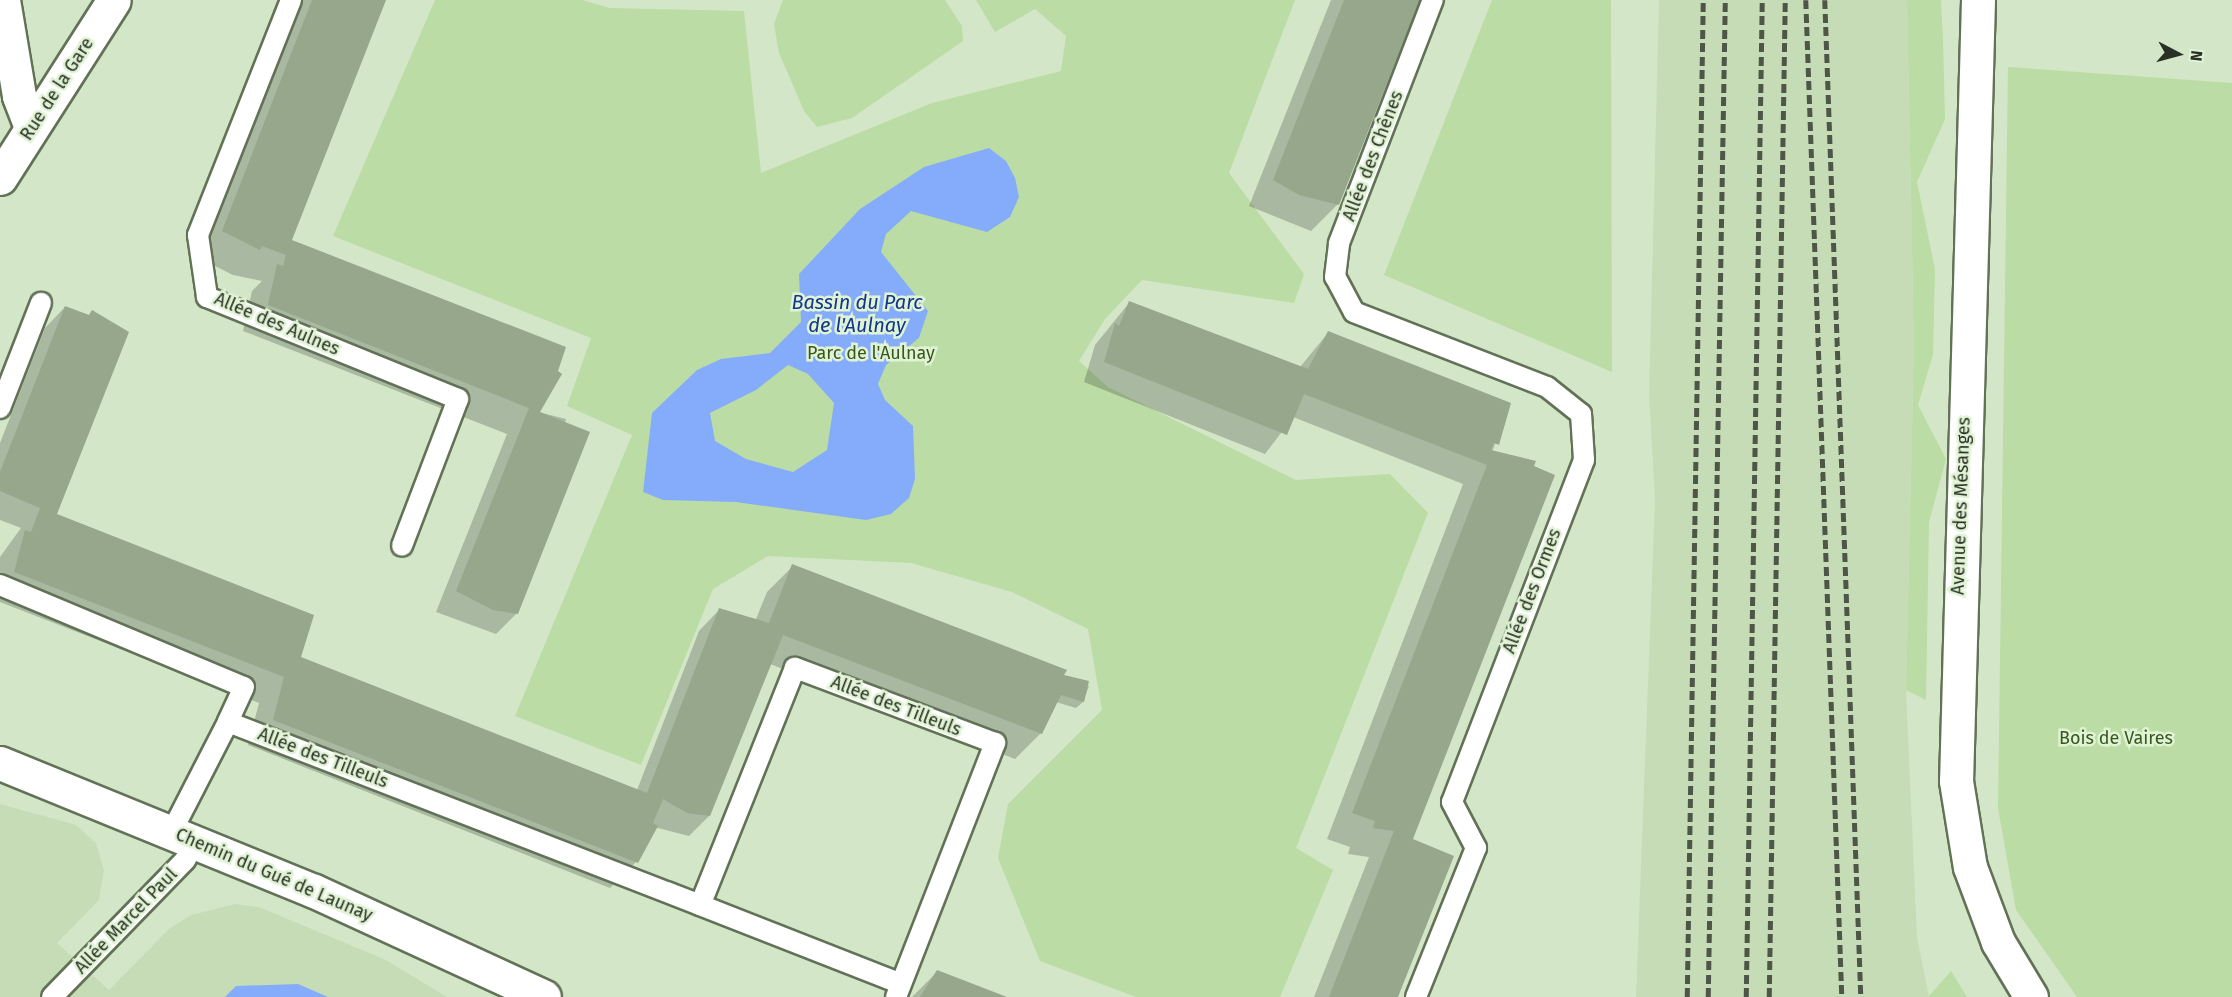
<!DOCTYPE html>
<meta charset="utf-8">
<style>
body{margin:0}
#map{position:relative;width:2232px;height:997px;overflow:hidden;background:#d4e6c8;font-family:"Fira Sans",sans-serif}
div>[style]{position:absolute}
.built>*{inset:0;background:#c6dcb7}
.green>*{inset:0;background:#bbdca4}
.water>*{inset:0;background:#85acfa}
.shadow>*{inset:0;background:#0003}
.building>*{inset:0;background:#96a78b}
.roads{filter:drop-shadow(2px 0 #627257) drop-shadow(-2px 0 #627257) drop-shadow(0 2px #627257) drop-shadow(0 -2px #627257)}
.lane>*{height:20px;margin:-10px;padding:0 10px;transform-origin:10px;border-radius:10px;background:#fff}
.street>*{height:33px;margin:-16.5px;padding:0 16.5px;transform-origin:16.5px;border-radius:16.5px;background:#fff}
.rail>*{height:4.5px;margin-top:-2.25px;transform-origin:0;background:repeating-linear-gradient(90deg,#4d5647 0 9px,transparent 0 13.5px)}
span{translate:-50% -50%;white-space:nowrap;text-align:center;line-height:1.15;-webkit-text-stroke:5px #e1f3d5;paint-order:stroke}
.street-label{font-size:18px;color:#293025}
.park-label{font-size:18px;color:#38571e}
.water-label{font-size:20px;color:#12378f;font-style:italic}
.north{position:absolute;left:2148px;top:24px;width:60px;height:60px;-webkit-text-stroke:4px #e1f3d5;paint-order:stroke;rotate:96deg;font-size:16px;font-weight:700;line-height:24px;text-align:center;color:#293025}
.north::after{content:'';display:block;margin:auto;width:21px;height:27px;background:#293025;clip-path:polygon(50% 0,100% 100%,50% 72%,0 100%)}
</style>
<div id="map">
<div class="built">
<i style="clip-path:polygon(1659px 0,1907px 0,1914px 345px,1906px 690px,1917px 937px,1929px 997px,1636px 997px,1655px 500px,1649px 395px)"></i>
<i style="clip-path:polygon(0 804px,76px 825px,96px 843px,104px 870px,99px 900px,57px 943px,109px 990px,169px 929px,191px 915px,235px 904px,259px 907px,386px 960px,447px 997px,0 997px)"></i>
</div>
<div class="green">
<i style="clip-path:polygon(435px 0,582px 0,610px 8px,744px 11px,761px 173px,932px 103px,1061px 71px,1066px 36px,1035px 9px,995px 32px,976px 0,1295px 0,1229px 173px,1304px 274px,1294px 303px,1142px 280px,1105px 319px,1079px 361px,1108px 387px,1296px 480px,1390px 474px,1428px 513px,1296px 848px,1333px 870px,1280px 997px,1136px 997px,1040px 961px,998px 858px,1008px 804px,1102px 710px,1088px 629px,1012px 592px,911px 563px,768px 556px,713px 589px,641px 765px,515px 716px,632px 435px,567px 406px,591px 338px,333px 236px)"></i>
<i style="clip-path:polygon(783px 0,945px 0,962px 26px,963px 41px,852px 118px,817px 127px,804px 111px,779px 53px,774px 24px)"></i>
<i style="clip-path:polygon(1492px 0,1611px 0,1612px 372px,1384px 275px)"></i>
<i style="clip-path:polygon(1907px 0,1941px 0,1943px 40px,1945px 119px,1917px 182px,1935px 269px,1933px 355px,1918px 405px,1946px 459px,1929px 522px,1926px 700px,1906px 690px,1914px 345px)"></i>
<i style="clip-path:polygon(2008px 67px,2232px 83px,2232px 997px,2077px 997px,2016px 910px,1998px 808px)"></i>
<i style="clip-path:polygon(1951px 971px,1967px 997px,1929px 997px,1929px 996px)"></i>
</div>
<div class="water">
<i style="clip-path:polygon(evenodd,989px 148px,1006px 161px,1015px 178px,1019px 197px,1010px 217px,987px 232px,911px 211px,886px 234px,881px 252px,928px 311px,919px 338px,886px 365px,878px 384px,885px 400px,913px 426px,915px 479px,909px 498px,891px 514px,866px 520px,736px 502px,663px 500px,643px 492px,652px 413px,697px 370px,721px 359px,770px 353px,801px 322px,799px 274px,860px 209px,924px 167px,989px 148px,788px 365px,808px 374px,834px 403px,827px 450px,793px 472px,746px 459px,715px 441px,710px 413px,756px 390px,788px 365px)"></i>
<i style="clip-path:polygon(298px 984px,328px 997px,225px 997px,236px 986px)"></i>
</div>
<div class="shadow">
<i style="clip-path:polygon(297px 0,384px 0,290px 241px,538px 412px,566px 419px,516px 614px,496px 634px,436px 612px,507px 434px,243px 331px,252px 291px,262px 281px,233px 275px,197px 257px)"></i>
<i style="clip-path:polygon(1331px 0,1418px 0,1337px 205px,1311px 231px,1249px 206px)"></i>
<i style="clip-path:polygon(1129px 303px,1300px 367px,1328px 333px,1510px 404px,1492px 452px,1412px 839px,1397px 997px,1314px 997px,1369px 857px,1348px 854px,1350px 847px,1327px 839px,1463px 484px,1293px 417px,1265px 454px,1084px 382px,1095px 345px)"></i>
<i style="clip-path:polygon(65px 307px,56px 514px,300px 658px,637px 790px,699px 631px,719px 610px,756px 619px,767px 592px,793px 566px,1089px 686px,1083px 702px,1076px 708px,1056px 702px,1041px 733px,1015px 759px,770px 664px,709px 816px,689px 836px,654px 827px,636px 862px,610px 888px,248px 745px,259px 703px,0 602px,0 557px,21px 528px,0 520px,0 443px,45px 328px)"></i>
<i style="clip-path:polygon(937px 972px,1003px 997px,912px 997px)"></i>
</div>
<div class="building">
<i style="clip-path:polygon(312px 0,386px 0,292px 240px,566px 347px,558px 371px,562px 374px,540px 412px,590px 432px,518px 614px,493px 610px,456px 591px,529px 408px,268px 305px,277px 264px,283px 266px,286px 255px,262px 246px,260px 250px,222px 231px)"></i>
<i style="clip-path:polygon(1344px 0,1420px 0,1339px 205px,1299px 195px,1273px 180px)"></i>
<i style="clip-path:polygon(1129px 301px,1308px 369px,1328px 331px,1511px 403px,1499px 445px,1494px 443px,1491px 450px,1536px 461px,1534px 466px,1555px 475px,1413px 839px,1454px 856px,1398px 997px,1329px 997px,1394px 831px,1373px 828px,1375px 821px,1352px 813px,1487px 465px,1304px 394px,1287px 435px,1104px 362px,1115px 323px,1119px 326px)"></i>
<i style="clip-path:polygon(65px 306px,89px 315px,92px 310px,129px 332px,57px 514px,314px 615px,301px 657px,647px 793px,719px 608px,769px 623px,792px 564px,1067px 670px,1064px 675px,1089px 681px,1084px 702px,1061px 695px,1042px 734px,783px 635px,710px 816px,687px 813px,663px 799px,653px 823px,658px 826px,638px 863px,273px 720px,284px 677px,14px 572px,25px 530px,31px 532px,40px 508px,0 491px,0 472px)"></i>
<i style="clip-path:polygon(937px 970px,1007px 997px,920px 997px)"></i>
</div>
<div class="roads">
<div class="lane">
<i style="left:291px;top:0;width:253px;rotate:111.6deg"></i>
<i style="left:198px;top:235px;width:63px;rotate:81.7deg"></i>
<i style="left:207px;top:297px;width:271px;rotate:22.1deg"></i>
<i style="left:458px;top:399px;width:157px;rotate:110.9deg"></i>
<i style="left:0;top:408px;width:113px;rotate:-68.7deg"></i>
<i style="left:0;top:585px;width:264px;rotate:22.7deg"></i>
<i style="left:244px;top:687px;width:38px;rotate:115deg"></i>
<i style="left:228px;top:722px;width:506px;rotate:21.19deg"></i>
<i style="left:172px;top:831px;width:123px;rotate:-62.8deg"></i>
<i style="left:52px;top:997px;width:191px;rotate:-45.8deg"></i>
<i style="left:185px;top:860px;width:22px;rotate:-58deg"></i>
<i style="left:896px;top:997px;width:273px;rotate:-68.7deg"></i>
<i style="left:995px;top:743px;width:214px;rotate:-159.4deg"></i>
<i style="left:795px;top:668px;width:255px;rotate:111.8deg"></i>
<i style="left:700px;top:905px;width:214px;rotate:21.4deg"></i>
<i style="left:1416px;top:997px;width:161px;rotate:-68.1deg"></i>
<i style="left:1476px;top:848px;width:52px;rotate:-117.6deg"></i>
<i style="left:1452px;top:802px;width:367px;rotate:-68.9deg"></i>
<i style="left:1584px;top:460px;width:46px;rotate:-93.7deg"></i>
<i style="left:1581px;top:414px;width:43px;rotate:-141.5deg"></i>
<i style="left:1547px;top:387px;width:207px;rotate:-158.8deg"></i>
<i style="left:1354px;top:312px;width:40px;rotate:-118deg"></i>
<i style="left:1335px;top:277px;width:34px;rotate:-83deg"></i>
<i style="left:1339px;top:243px;width:261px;rotate:-68.9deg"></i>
</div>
<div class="street">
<i style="left:3px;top:0;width:97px;rotate:80.5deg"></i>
<i style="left:19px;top:96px;width:33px;rotate:69deg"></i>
<i style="left:1978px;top:0;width:781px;rotate:91.61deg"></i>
<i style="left:1956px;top:781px;width:87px;rotate:80.8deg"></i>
<i style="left:1970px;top:867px;width:80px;rotate:69.5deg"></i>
<i style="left:1998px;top:942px;width:64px;rotate:59deg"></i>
<i style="left:0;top:178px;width:211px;rotate:-57.4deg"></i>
<i style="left:0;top:763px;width:339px;rotate:22.2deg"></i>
<i style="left:314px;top:891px;width:253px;rotate:24.7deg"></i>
</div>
</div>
<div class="rail">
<i style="left:1806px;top:0;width:998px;rotate:87.93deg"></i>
<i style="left:1825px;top:0;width:998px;rotate:87.93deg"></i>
<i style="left:1687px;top:997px;width:997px;rotate:-89.08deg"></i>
<i style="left:1708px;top:997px;width:997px;rotate:-89.02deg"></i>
<i style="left:1746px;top:997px;width:997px;rotate:-89.08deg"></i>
<i style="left:1769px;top:997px;width:997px;rotate:-89.08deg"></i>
</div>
<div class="street-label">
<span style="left:57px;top:89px;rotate:-57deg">Rue de la Gare</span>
<span style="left:1373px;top:156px;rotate:-69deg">Allée des Chênes</span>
<span style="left:277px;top:324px;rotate:23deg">Allée des Aulnes</span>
<span style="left:1961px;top:506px;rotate:-88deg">Avenue des Mésanges</span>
<span style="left:1532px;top:591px;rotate:-69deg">Allée des Ormes</span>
<span style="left:896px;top:706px;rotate:21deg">Allée des Tilleuls</span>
<span style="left:323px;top:758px;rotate:21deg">Allée des Tilleuls</span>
<span style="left:274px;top:875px;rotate:23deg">Chemin du Gué de Launay</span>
<span style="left:126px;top:921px;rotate:-46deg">Allée Marcel Paul</span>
</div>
<div class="park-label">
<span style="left:871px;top:353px">Parc de l'Aulnay</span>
<span style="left:2116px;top:738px">Bois de Vaires</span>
</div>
<div class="water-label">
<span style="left:857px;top:314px">Bassin du Parc<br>de l'Aulnay</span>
</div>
<div class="north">N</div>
</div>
